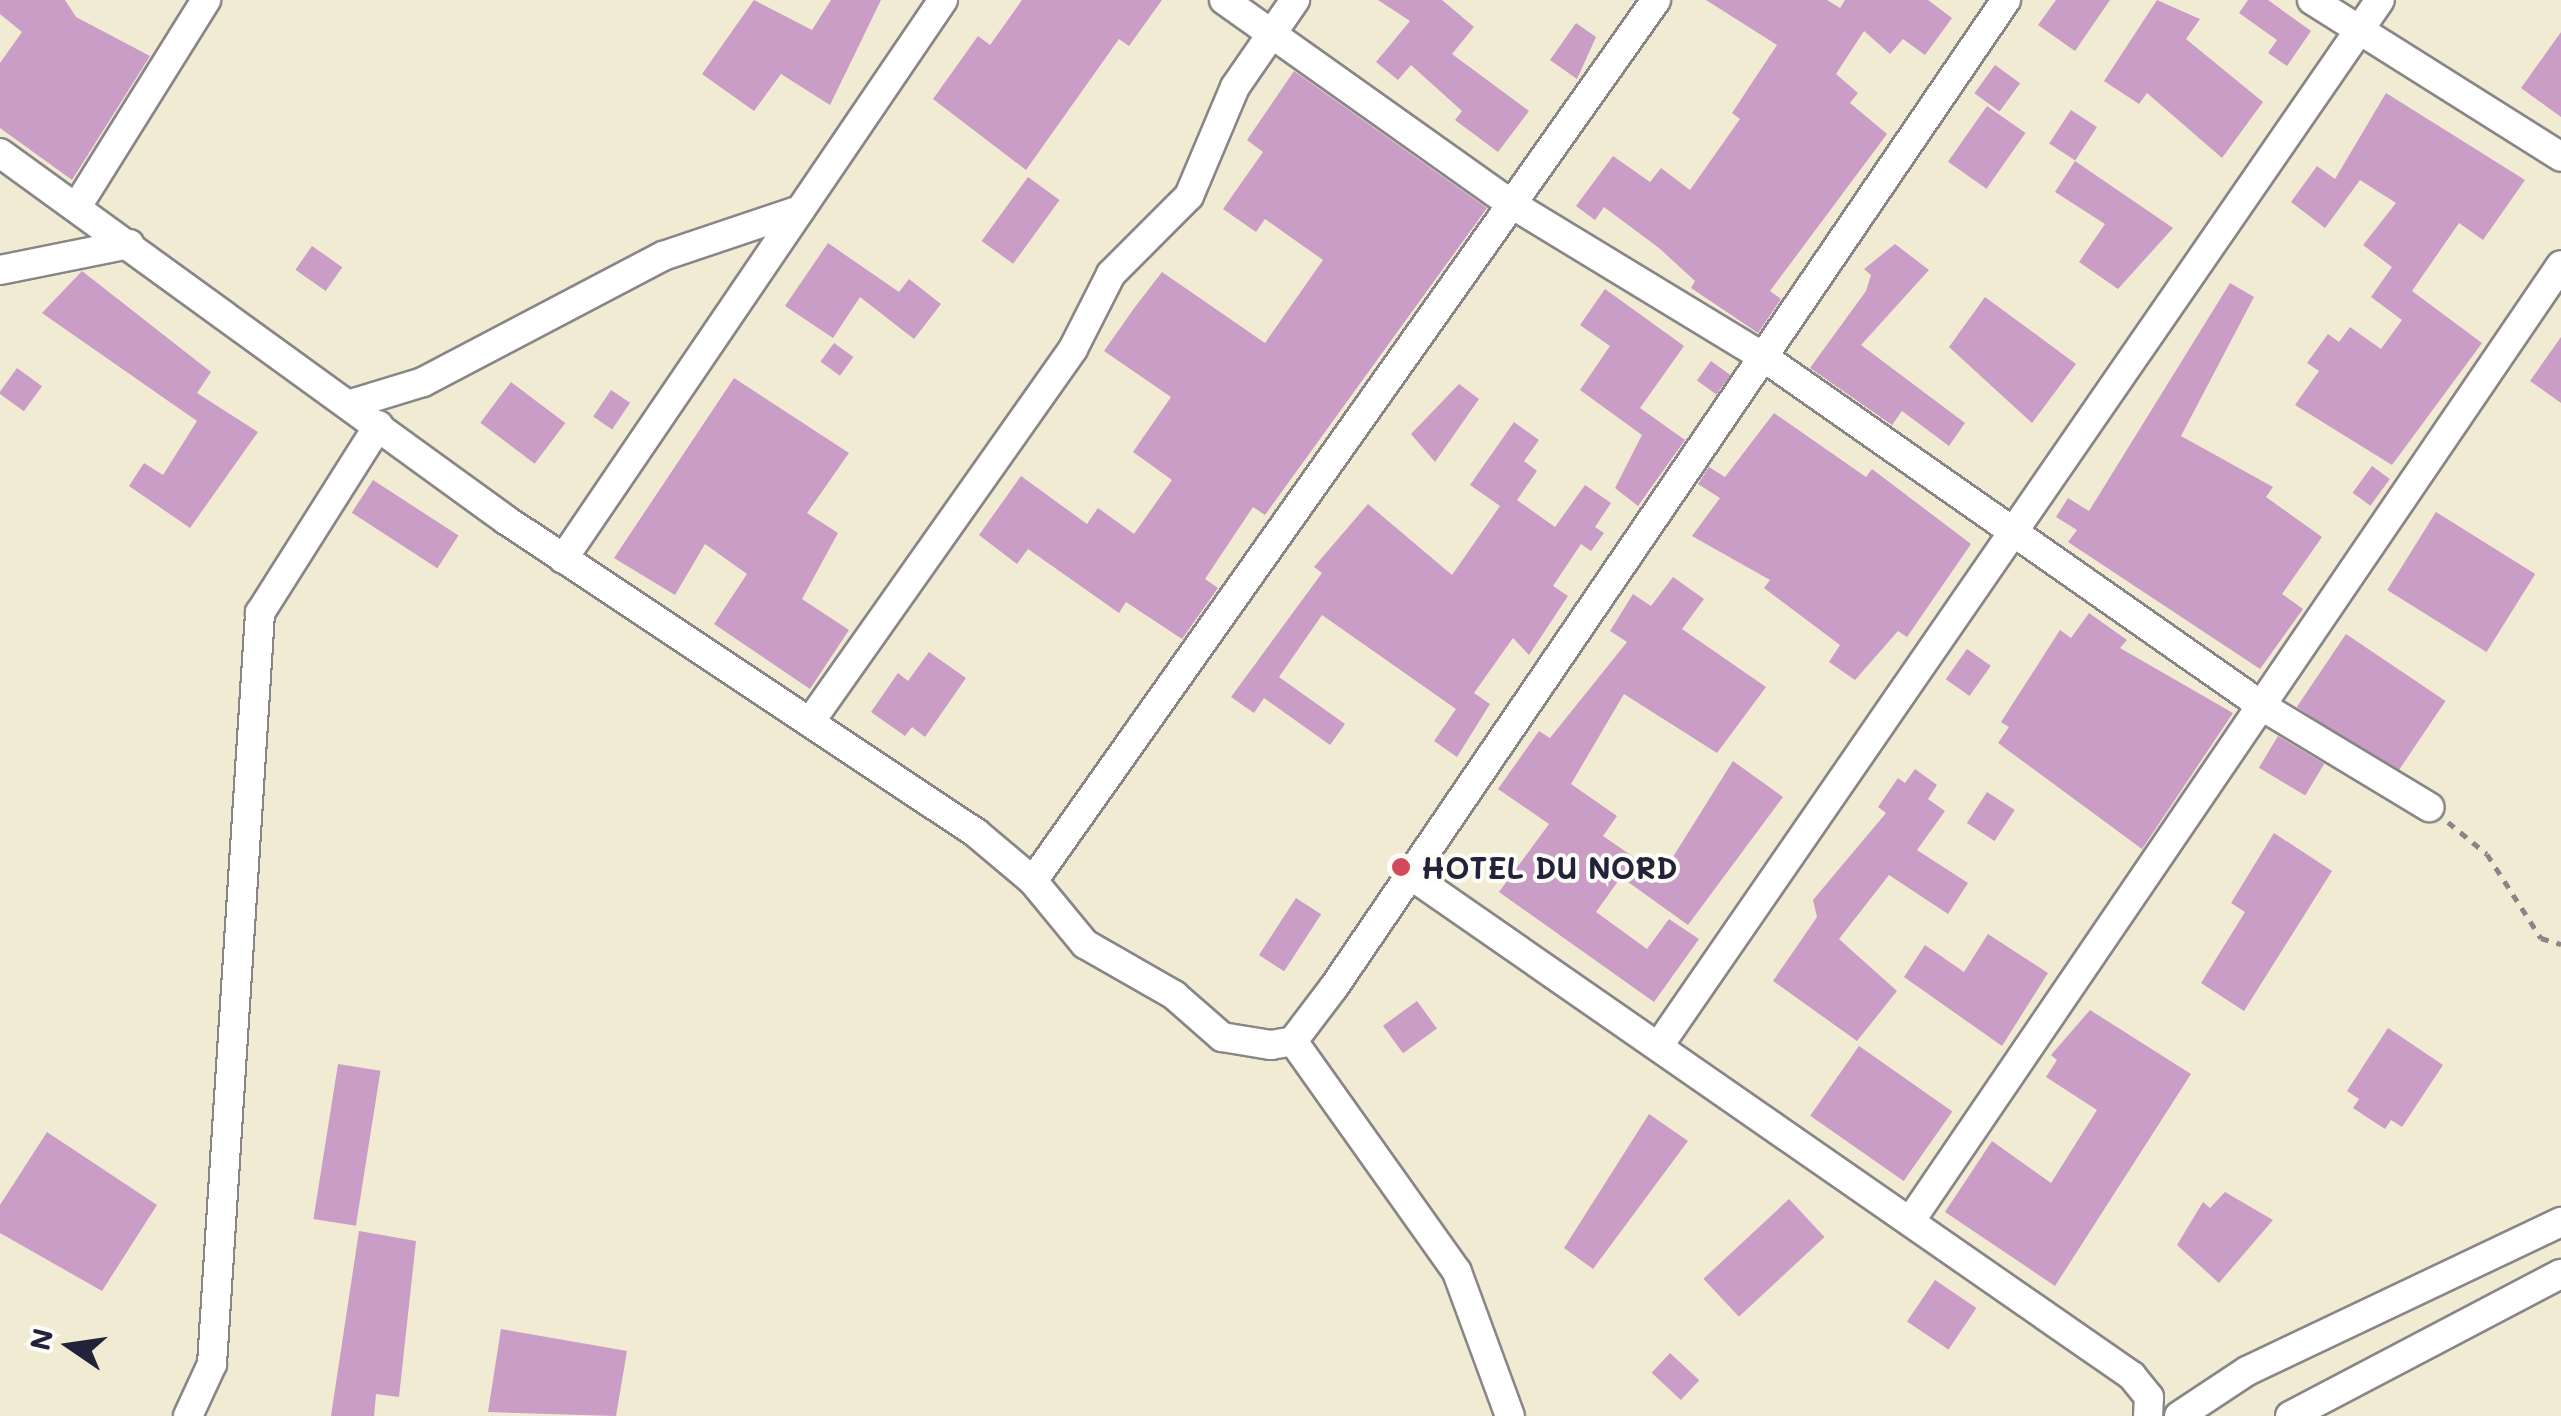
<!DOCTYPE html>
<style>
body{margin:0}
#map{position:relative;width:2561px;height:1416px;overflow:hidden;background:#f2ebd4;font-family:Mali,sans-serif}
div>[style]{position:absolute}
.building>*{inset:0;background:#ca9dc6;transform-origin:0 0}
.path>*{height:5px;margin-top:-2.5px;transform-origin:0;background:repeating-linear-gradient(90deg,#8a8688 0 8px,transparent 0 16px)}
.roads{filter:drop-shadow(2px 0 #8a8688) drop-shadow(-2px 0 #8a8688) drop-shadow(0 2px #8a8688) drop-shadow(0 -2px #8a8688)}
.minor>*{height:28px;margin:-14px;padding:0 14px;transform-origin:14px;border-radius:14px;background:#fff}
.dots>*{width:28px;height:28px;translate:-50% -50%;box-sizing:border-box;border:5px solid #fdfcf7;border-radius:50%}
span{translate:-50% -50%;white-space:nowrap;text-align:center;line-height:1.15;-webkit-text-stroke:8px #fdfcf7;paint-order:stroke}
.poi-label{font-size:30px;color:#22223b;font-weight:700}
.left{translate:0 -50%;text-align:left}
.north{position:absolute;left:20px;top:1296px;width:100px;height:100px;-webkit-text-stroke:8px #fdfcf7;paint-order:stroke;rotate:283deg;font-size:28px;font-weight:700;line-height:40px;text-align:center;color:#22223b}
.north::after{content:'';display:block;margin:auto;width:35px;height:45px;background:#22223b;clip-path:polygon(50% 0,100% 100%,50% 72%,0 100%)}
</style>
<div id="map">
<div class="building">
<i style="clip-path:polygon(0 0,65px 0,76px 17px,150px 56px,72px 180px,0 128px,0 63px,22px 32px,0 14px)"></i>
<i style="clip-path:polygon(754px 0,812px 30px,831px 0,881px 0,830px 105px,781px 74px,754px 111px,702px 74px)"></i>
<i style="clip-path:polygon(1022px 0,1162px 0,1129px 46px,1119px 39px,1026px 170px,933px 99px,978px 36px,990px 45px)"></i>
<i style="clip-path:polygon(1378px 0,1442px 0,1474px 27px,1452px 54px,1529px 111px,1498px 152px,1455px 120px,1462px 111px,1411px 65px,1398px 80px,1376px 62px,1410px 21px)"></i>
<i style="clip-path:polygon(1706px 0,1827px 0,1840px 8px,1845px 0,1928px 0,1952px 18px,1925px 55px,1903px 39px,1890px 54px,1864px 31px,1836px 74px,1858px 93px,1850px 103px,1887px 134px,1770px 291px,1781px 299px,1758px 333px,1691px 288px,1695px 281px,1659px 248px,1604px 207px,1595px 220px,1576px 206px,1613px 156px,1650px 182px,1661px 168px,1690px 190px,1740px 119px,1732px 113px,1777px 45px)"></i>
<i style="clip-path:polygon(2056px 0,2110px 0,2075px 51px,2038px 25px)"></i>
<i style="clip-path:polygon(2157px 0,2200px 19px,2186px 39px,2263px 102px,2222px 158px,2147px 93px,2139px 104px,2104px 81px)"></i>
<i style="clip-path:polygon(2248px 0,2268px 0,2311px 31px,2287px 66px,2268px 53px,2277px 40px,2239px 13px)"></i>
<i style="clip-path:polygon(1576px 23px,1596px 37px,1577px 79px,1550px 60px)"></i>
<i style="clip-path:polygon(2561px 32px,2561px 117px,2521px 88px)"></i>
<i style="left:1995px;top:65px;width:31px;height:35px;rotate:36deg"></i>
<i style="clip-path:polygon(1294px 71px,1487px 208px,1265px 515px,1253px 507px,1205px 579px,1218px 588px,1182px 639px,1126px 602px,1119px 613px,1028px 549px,1017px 564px,979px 535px,1021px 476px,1087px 524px,1098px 508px,1134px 534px,1172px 480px,1133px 452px,1171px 397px,1104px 351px,1135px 307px,1162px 272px,1265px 343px,1323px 260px,1265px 219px,1256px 232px,1223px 209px,1263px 152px,1247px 140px)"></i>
<i style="clip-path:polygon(2386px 93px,2525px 180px,2483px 240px,2459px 223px,2412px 291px,2482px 343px,2392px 465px,2295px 405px,2319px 371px,2307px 363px,2328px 334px,2339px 342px,2350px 327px,2381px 349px,2402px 320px,2371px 297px,2392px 267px,2363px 245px,2396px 203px,2360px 180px,2325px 228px,2291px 202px,2317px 166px,2335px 179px)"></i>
<i style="left:1987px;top:106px;width:47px;height:68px;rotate:35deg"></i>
<i style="left:2071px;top:110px;width:31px;height:40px;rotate:33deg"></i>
<i style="clip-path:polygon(2075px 161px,2173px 228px,2118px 289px,2079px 262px,2105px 224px,2055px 192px)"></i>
<i style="left:1028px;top:177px;width:39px;height:79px;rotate:36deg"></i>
<i style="clip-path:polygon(828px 243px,899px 292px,909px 279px,941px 304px,914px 339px,860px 297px,833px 338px,785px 306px)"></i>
<i style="clip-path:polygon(1895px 244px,1929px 270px,1861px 345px,1965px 423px,1949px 446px,1902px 411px,1892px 425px,1810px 368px,1866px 291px,1871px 275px,1864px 269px)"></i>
<i style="left:312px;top:246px;width:37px;height:29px;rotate:35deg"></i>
<i style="clip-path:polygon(82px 271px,211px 372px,197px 393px,258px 432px,190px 528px,129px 486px,144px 463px,163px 475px,197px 421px,42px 313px)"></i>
<i style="clip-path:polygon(2230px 283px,2254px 297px,2181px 436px,2273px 487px,2266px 497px,2322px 537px,2282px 594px,2303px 609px,2260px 669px,2068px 542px,2077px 530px,2056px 517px,2068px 498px,2089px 511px)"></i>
<i style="clip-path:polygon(1605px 289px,1684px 346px,1640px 408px,1685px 440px,1638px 506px,1615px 488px,1642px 435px,1580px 390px,1610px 346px,1580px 325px)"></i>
<i style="clip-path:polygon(1985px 297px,2076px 364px,2032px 423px,1949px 347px)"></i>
<i style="clip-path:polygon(2561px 337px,2561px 403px,2530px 381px)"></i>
<i style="left:834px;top:343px;width:24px;height:23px;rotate:36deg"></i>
<i style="left:1711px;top:361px;width:24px;height:24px;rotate:36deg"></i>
<i style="left:17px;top:368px;width:31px;height:31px;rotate:36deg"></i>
<i style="clip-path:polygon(734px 378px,849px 453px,807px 513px,838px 533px,802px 599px,849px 630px,810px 689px,714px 624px,747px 574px,705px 544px,675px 595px,614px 558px)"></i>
<i style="left:511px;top:382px;width:68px;height:51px;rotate:37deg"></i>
<i style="clip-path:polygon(1459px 384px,1479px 399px,1435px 462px,1411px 434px)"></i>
<i style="left:611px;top:390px;width:23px;height:32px;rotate:34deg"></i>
<i style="clip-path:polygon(1774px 413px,1866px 477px,1872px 469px,1971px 544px,1907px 637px,1898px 631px,1855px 680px,1829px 662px,1840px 645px,1764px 588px,1770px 580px,1692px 536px,1720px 498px,1698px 484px,1709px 467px,1725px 477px)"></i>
<i style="clip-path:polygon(1514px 422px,1539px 440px,1524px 461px,1537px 471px,1517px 500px,1555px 527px,1585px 485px,1611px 503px,1595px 527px,1604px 533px,1591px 551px,1581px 544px,1553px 586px,1568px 596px,1529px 655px,1513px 638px,1474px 693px,1490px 704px,1457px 757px,1434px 741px,1456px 709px,1322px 615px,1279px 677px,1345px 724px,1330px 745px,1264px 698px,1254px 713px,1231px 697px,1322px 573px,1314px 567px,1368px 504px,1452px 575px,1500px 506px,1470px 485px)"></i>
<i style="left:2372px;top:466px;width:22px;height:33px;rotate:36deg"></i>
<i style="left:373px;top:480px;width:102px;height:39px;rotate:33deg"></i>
<i style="left:2436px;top:512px;width:117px;height:92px;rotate:32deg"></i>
<i style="clip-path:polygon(1673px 577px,1704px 599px,1682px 629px,1766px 687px,1717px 753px,1624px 694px,1571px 784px,1617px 816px,1603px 836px,1661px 876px,1733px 761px,1783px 797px,1688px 925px,1621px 877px,1596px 912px,1647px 949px,1669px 919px,1699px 939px,1654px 1002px,1499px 892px,1549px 824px,1498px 789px,1539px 731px,1550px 738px,1627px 642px,1610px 631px,1633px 594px,1651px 606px)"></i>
<i style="clip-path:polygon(2089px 613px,2127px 640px,2120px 648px,2233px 713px,2142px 849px,1998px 743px,2009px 727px,2001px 722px,2060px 630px,2071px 638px)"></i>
<i style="left:2346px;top:634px;width:120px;height:88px;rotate:34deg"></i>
<i style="left:1967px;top:649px;width:29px;height:37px;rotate:35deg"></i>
<i style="clip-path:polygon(929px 652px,966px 678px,925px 737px,912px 727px,905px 736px,871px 712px,898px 673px,908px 681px)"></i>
<i style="left:2278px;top:736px;width:54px;height:37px;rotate:31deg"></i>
<i style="clip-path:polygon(1915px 769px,1937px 785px,1928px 799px,1945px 811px,1917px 850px,1968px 883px,1948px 914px,1889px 875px,1839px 939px,1897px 991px,1857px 1041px,1773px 981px,1817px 917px,1813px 900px,1886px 813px,1878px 807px,1898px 778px,1905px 783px)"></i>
<i style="left:1987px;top:792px;width:33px;height:37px;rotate:33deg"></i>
<i style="clip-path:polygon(2274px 833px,2332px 871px,2244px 1011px,2201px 983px,2245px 912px,2231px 903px)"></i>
<i style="left:1296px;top:898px;width:30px;height:68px;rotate:33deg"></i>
<i style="clip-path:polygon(1988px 934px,2048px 973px,2002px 1046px,1904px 977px,1925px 945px,1964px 972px)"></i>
<i style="left:1417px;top:1001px;width:34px;height:42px;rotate:54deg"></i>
<i style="clip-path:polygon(2090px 1010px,2191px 1074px,2055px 1286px,1945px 1212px,1992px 1141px,2051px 1183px,2097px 1110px,2046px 1077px,2057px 1060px,2051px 1055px)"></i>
<i style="clip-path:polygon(2388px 1028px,2443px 1065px,2402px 1127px,2391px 1120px,2385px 1129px,2353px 1108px,2359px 1099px,2347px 1091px)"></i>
<i style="left:1859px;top:1046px;width:114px;height:85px;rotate:35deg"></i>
<i style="left:338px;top:1064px;width:43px;height:157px;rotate:9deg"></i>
<i style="clip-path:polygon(1649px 1114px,1688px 1141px,1593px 1269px,1564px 1248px)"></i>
<i style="clip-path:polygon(47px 1132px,157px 1205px,102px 1291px,0 1233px,0 1205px)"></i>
<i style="clip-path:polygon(2225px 1192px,2273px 1220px,2219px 1283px,2177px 1245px,2203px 1202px,2210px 1208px)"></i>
<i style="left:1789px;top:1199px;width:52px;height:117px;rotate:47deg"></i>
<i style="clip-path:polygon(359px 1231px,416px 1241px,399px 1397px,376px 1394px,374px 1416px,331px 1416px)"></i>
<i style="left:1935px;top:1280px;width:50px;height:50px;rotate:34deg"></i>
<i style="clip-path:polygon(501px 1329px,627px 1351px,616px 1416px,488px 1412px)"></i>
<i style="left:1670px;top:1353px;width:40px;height:27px;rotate:43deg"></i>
</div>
<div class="path">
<i style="left:2448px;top:822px;width:50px;rotate:39.4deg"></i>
<i style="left:2487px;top:854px;width:100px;rotate:57.3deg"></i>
<i style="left:2541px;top:938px;width:21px;rotate:17deg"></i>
</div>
<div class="roads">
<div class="minor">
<i style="left:1224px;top:0;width:351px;rotate:35.4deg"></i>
<i style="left:1510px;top:203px;width:295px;rotate:31.3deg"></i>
<i style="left:1762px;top:356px;width:614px;rotate:34.98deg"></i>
<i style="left:2265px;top:708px;width:192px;rotate:31.1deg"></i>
<i style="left:2312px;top:0;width:294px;rotate:32.2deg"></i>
<i style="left:0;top:153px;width:625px;rotate:35.95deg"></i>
<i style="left:506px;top:520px;width:565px;rotate:33.66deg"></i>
<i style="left:976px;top:833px;width:75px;rotate:40.1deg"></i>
<i style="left:1033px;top:881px;width:82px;rotate:50.5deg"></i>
<i style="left:1085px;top:944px;width:103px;rotate:29.8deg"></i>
<i style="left:1174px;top:995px;width:64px;rotate:41.2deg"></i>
<i style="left:1222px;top:1037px;width:50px;rotate:9.3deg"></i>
<i style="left:1271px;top:1045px;width:22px;rotate:-10deg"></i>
<i style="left:1293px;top:1041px;width:68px;rotate:-52.8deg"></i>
<i style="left:1334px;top:987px;width:1194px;rotate:-55.75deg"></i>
<i style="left:78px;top:205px;width:242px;rotate:-58deg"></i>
<i style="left:0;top:270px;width:132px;rotate:-11.4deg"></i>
<i style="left:351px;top:404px;width:75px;rotate:-17deg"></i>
<i style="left:423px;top:382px;width:271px;rotate:-27.7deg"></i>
<i style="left:663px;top:256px;width:145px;rotate:-18.6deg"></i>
<i style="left:563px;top:559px;width:676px;rotate:-55.79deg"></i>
<i style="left:810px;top:722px;width:456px;rotate:-54.8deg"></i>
<i style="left:1073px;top:349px;width:84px;rotate:-63.1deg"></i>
<i style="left:1111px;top:274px;width:110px;rotate:-45deg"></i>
<i style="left:1189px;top:196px;width:118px;rotate:-67.1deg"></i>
<i style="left:1235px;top:87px;width:106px;rotate:-55.4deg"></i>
<i style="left:1409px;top:874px;width:880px;rotate:34.77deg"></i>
<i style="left:2132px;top:1376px;width:27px;rotate:51deg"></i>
<i style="left:2149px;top:1397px;width:19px;rotate:93deg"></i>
<i style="left:1033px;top:881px;width:1079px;rotate:-54.73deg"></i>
<i style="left:1293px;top:1041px;width:283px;rotate:54.6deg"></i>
<i style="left:1457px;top:1272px;width:153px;rotate:69.8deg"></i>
<i style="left:1660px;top:1044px;width:1268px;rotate:-55.41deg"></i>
<i style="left:1911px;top:1220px;width:1155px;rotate:-55.76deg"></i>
<i style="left:188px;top:1416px;width:57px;rotate:-65.2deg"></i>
<i style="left:212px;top:1364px;width:753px;rotate:-86.34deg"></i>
<i style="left:260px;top:613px;width:222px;rotate:-57.7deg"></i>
<i style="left:2179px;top:1416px;width:82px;rotate:-33.5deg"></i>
<i style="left:2247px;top:1371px;width:348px;rotate:-25.4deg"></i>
<i style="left:2290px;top:1416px;width:306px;rotate:-27.7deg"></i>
</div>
</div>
<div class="dots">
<i style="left:1401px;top:867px;background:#d1495b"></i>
</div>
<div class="poi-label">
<span class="left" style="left:1421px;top:867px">HOTEL DU NORD</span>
</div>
<div class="north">N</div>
</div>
